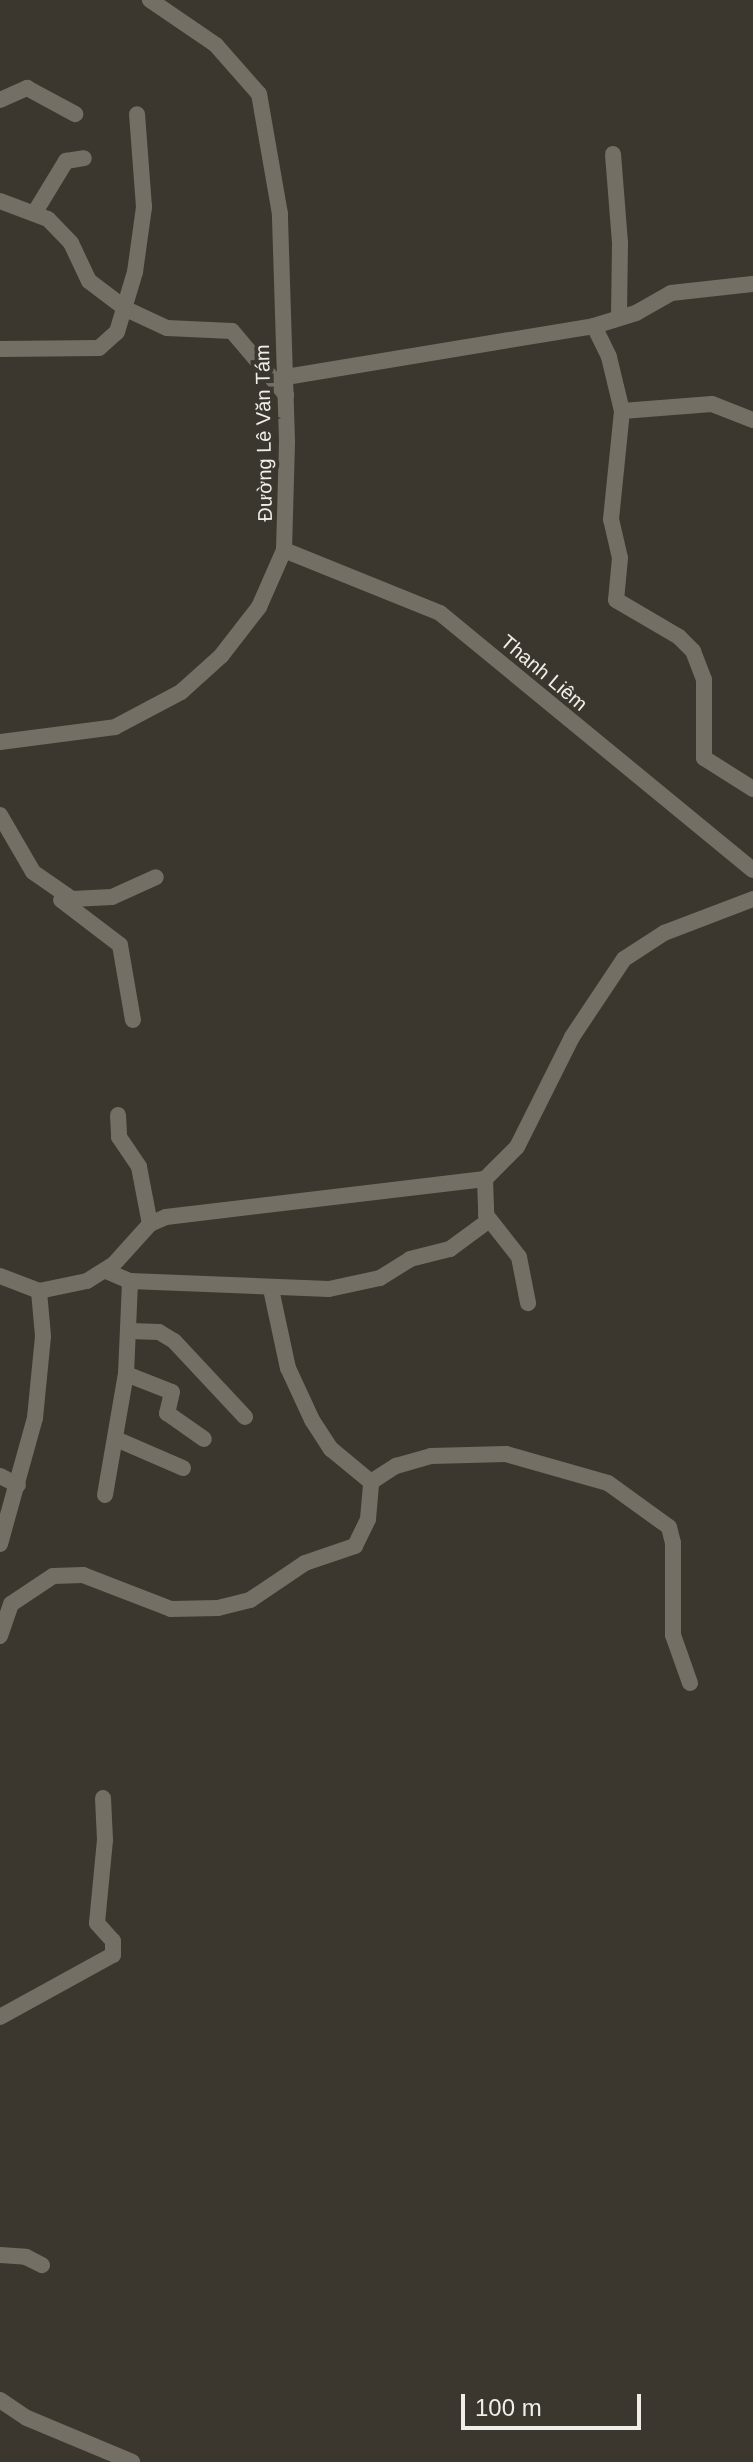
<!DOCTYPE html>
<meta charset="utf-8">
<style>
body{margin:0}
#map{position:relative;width:753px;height:2462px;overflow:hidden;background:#3b372e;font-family:Helvetica,sans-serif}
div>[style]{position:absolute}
.minor>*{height:16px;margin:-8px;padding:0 8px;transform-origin:8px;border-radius:8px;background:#736f64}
span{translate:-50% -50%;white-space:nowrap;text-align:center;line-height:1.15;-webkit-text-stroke:8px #3b372e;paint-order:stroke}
.street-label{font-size:20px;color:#f0eee8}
.scale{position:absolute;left:461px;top:2394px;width:180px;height:36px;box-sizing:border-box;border:4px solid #f0eee8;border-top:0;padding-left:10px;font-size:24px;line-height:28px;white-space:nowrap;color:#f0eee8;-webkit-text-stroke:6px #3b372e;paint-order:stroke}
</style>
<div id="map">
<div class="minor">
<i style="left:0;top:100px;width:30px;rotate:-24deg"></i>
<i style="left:27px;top:88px;width:55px;rotate:28.4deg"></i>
<i style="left:613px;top:154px;width:89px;rotate:85.5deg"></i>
<i style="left:620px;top:243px;width:75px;rotate:90.8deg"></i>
<i style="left:0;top:201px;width:51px;rotate:20.6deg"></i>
<i style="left:48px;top:219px;width:33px;rotate:46deg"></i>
<i style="left:71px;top:243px;width:42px;rotate:64.7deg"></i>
<i style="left:89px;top:281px;width:46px;rotate:37.1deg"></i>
<i style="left:126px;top:309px;width:45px;rotate:24.9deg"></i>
<i style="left:167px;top:328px;width:65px;rotate:2.6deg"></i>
<i style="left:232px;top:331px;width:84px;rotate:49.8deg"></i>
<i style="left:35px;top:212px;width:60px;rotate:-58.7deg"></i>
<i style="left:66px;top:161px;width:18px;rotate:-9deg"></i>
<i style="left:594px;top:326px;width:34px;rotate:64deg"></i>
<i style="left:609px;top:357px;width:56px;rotate:76.5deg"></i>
<i style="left:622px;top:411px;width:109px;rotate:95.8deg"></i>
<i style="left:611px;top:519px;width:40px;rotate:77deg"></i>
<i style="left:620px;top:558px;width:42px;rotate:95.4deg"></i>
<i style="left:616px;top:600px;width:73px;rotate:30.4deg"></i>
<i style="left:679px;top:637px;width:20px;rotate:45deg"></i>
<i style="left:693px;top:651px;width:31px;rotate:69deg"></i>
<i style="left:704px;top:680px;width:78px;rotate:90deg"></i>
<i style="left:704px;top:758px;width:58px;rotate:32.3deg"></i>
<i style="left:0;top:349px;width:99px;rotate:-0.6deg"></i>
<i style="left:99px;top:348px;width:24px;rotate:-42deg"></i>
<i style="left:117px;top:332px;width:63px;rotate:-73.3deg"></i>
<i style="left:135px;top:272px;width:66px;rotate:-82.1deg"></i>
<i style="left:144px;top:207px;width:93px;rotate:-94.3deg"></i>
<i style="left:286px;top:377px;width:312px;rotate:-9.4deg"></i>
<i style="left:594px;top:326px;width:44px;rotate:-17.2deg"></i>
<i style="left:636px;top:313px;width:40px;rotate:-29.7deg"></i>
<i style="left:671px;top:293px;width:82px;rotate:-6.3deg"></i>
<i style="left:622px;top:411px;width:90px;rotate:-4.4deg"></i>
<i style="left:712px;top:404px;width:44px;rotate:21.3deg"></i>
<i style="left:284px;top:550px;width:168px;rotate:22deg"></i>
<i style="left:440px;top:613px;width:405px;rotate:39.4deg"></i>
<i style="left:0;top:742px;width:116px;rotate:-7.4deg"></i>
<i style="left:115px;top:727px;width:75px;rotate:-27.9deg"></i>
<i style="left:181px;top:692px;width:54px;rotate:-42deg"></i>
<i style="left:221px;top:656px;width:62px;rotate:-52.2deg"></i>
<i style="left:259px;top:607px;width:62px;rotate:-66.3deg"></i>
<i style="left:284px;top:550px;width:109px;rotate:-88.4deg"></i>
<i style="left:287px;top:441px;width:227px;rotate:-91.8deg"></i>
<i style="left:280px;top:214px;width:122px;rotate:-99.9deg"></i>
<i style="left:259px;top:94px;width:65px;rotate:-131.3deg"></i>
<i style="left:216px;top:45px;width:80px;rotate:-145.7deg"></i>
<i style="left:0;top:815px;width:66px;rotate:59.9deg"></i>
<i style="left:33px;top:872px;width:47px;rotate:34.7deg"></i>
<i style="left:72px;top:899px;width:40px;rotate:-2.9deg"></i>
<i style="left:112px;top:897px;width:48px;rotate:-24.4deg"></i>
<i style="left:61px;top:900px;width:74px;rotate:37.3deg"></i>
<i style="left:120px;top:945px;width:76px;rotate:80.2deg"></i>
<i style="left:118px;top:1115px;width:22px;rotate:87deg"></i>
<i style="left:119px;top:1137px;width:36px;rotate:56deg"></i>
<i style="left:139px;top:1167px;width:58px;rotate:79.1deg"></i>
<i style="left:485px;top:1179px;width:36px;rotate:88deg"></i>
<i style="left:486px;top:1215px;width:53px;rotate:51.8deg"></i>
<i style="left:519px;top:1257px;width:47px;rotate:78.9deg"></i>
<i style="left:106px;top:1271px;width:26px;rotate:23deg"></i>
<i style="left:130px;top:1281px;width:199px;rotate:2.3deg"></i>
<i style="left:329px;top:1289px;width:52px;rotate:-12.2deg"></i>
<i style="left:380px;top:1278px;width:36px;rotate:-32deg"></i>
<i style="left:410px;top:1259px;width:41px;rotate:-14deg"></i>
<i style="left:450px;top:1249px;width:47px;rotate:-36.4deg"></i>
<i style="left:0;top:1276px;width:42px;rotate:21deg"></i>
<i style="left:39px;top:1291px;width:49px;rotate:-11.8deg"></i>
<i style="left:87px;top:1281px;width:31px;rotate:-32deg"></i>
<i style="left:113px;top:1265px;width:55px;rotate:-47.9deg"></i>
<i style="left:150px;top:1224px;width:17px;rotate:-24deg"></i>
<i style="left:166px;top:1217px;width:321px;rotate:-6.8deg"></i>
<i style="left:485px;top:1179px;width:45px;rotate:-45deg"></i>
<i style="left:517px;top:1147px;width:123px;rotate:-63.4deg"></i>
<i style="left:572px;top:1037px;width:94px;rotate:-56.3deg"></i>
<i style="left:624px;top:959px;width:48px;rotate:-33deg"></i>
<i style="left:664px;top:933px;width:95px;rotate:-20.9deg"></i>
<i style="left:271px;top:1289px;width:81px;rotate:77.9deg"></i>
<i style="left:288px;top:1368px;width:57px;rotate:65.2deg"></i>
<i style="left:312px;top:1420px;width:35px;rotate:57deg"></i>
<i style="left:331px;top:1449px;width:52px;rotate:39.5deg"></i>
<i style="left:130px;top:1331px;width:29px;rotate:2deg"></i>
<i style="left:159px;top:1332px;width:17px;rotate:31deg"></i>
<i style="left:174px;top:1341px;width:104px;rotate:46.9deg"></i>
<i style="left:126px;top:1374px;width:49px;rotate:21.4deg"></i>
<i style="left:172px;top:1392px;width:22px;rotate:103deg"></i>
<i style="left:167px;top:1413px;width:45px;rotate:35.1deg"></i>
<i style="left:116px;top:1439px;width:73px;rotate:23.4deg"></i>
<i style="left:0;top:1476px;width:20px;rotate:27deg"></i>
<i style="left:105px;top:1495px;width:123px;rotate:-80.2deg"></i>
<i style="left:126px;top:1374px;width:93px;rotate:-87.5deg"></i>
<i style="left:0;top:1544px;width:131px;rotate:-74.5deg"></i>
<i style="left:35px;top:1418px;width:82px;rotate:-84.4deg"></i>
<i style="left:43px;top:1336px;width:45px;rotate:-95.1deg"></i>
<i style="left:0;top:1636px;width:34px;rotate:-71deg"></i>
<i style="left:11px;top:1604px;width:50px;rotate:-33.7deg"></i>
<i style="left:53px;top:1576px;width:30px;rotate:-2deg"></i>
<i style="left:83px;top:1575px;width:94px;rotate:21.1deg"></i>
<i style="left:171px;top:1609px;width:47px;rotate:-1.2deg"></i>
<i style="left:218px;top:1608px;width:33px;rotate:-14deg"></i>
<i style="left:250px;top:1600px;width:66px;rotate:-33.9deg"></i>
<i style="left:305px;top:1563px;width:53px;rotate:-18.8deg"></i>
<i style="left:355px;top:1546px;width:30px;rotate:-64deg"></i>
<i style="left:368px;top:1519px;width:37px;rotate:-85deg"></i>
<i style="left:371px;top:1482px;width:30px;rotate:-33deg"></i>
<i style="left:396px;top:1466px;width:36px;rotate:-16deg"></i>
<i style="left:431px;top:1456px;width:75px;rotate:-1.5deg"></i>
<i style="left:506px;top:1454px;width:106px;rotate:15.9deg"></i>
<i style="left:608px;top:1483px;width:75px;rotate:35.8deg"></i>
<i style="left:669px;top:1527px;width:16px;rotate:76deg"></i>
<i style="left:673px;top:1543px;width:92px;rotate:90deg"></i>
<i style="left:673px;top:1635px;width:51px;rotate:70.5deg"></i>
<i style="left:0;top:2017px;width:129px;rotate:-28.8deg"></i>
<i style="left:113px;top:1955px;width:14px;rotate:-90deg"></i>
<i style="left:113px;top:1941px;width:24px;rotate:-132deg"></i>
<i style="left:97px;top:1923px;width:83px;rotate:-84.5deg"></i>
<i style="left:105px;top:1840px;width:42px;rotate:-92.7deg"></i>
<i style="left:0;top:2255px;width:26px;rotate:4deg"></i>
<i style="left:26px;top:2257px;width:18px;rotate:27deg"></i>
<i style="left:0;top:2400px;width:32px;rotate:34deg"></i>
<i style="left:27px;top:2418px;width:114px;rotate:22.7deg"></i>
</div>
<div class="street-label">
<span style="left:264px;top:433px;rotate:-91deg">Đường Lê Văn Tám</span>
<span style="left:544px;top:673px;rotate:40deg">Thanh Liêm</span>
</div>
<div class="scale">100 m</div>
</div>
